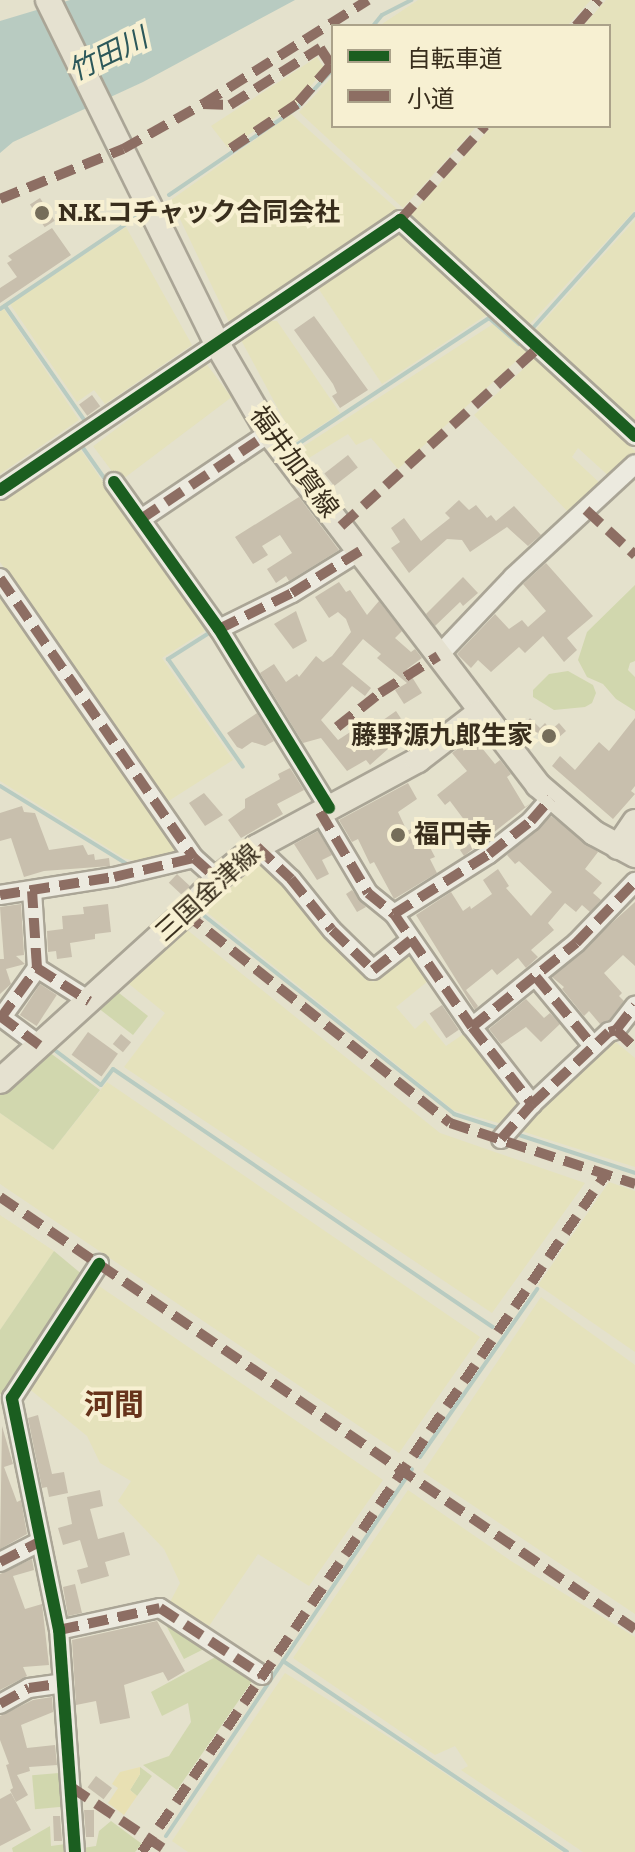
<!DOCTYPE html>
<meta charset="utf-8">
<style>
body{margin:0}
#map{position:relative;width:635px;height:1852px;overflow:hidden;background:#e4e1cc;font-family:"Zilla Slab","Noto Sans JP",serif}
div>[style]{position:absolute}
.farmland>*{inset:0;background:#e5e2bc;transform-origin:0 0}
.green>*{inset:0;background:#d1d7ae;transform-origin:0 0}
.sand>*{inset:0;background:#e8e0b3}
.water>*{inset:0;background:#b8cbc1}
.stream>*{height:4px;margin:-2px;padding:0 2px;transform-origin:2px;border-radius:2px;background:#b8cbc1}
.building>*{inset:0;background:#c8bfad;transform-origin:0 0}
.roads{filter:drop-shadow(2px 0 #aaa596) drop-shadow(-2px 0 #aaa596) drop-shadow(0 2px #aaa596) drop-shadow(0 -2px #aaa596)}
.minor>*{height:18px;margin:-9px;padding:0 9px;transform-origin:9px;border-radius:9px;background:#eceadf}
.major>*{height:24px;margin:-12px;padding:0 12px;transform-origin:12px;border-radius:12px;background:#e5e1d0}
.quiet>*{height:10px;margin-top:-5px;transform-origin:0;background:repeating-linear-gradient(90deg,#8d6e63 0 20px,transparent 0 30px)}
.cycleway>*{height:12px;margin:-6px;padding:0 6px;transform-origin:6px;border-radius:6px;background:#1b5e20}
.dots>*{width:22px;height:22px;translate:-50% -50%;box-sizing:border-box;border:4px solid #f7f0d2;border-radius:50%}
span{translate:-50% -50%;white-space:nowrap;text-align:center;line-height:1.15;-webkit-text-stroke:8px #f7f0d2;paint-order:stroke}
.poi-label{font-size:26px;color:#392e1d;font-weight:700}
.left{translate:0 -50%;text-align:left}
.right{translate:-100% -50%;text-align:right}
.street-label{font-size:26px;color:#392e1d}
.water-label{font-size:28px;color:#2c585a;font-style:italic}
.quarter-label{font-size:30px;color:#67331b;font-weight:700}
.legend{position:absolute;left:331px;top:24px;width:280px;height:104px;box-sizing:border-box;background:#f7f0d2;border:2px solid #aba28a;margin:0;padding:10px 14px;list-style:none;font-size:24px;color:#392e1d}
.legend li{display:flex;align-items:center;gap:16px;height:40px}
.legend b{width:40px;border:2px solid #aba28a}
</style>
<div id="map">
<div class="farmland">
<i style="clip-path:polygon(418px 0,591px 0,567px 26px,379px 26px)"></i>
<i style="clip-path:polygon(606px 0,635px 0,635px 210px,527px 327px,409px 217px,492px 126px,609px 126px,609px 26px,583px 26px)"></i>
<i style="clip-path:polygon(317px 57px,325px 69px,295px 105px,228px 148px,211px 126px)"></i>
<i style="clip-path:polygon(333px 76px,333px 126px,477px 126px,403px 208px,299px 112px)"></i>
<i style="clip-path:polygon(291px 114px,397px 209px,230px 324px,171px 200px)"></i>
<i style="clip-path:polygon(635px 220px,635px 427px,533px 333px)"></i>
<i style="clip-path:polygon(126px 227px,192px 345px,105px 404px,94px 390px,77px 402px,10px 304px)"></i>
<i style="clip-path:polygon(401px 232px,488px 314px,382px 384px,316px 285px,388px 234px)"></i>
<i style="clip-path:polygon(4px 309px,79px 420px,0 474px,0 311px)"></i>
<i style="clip-path:polygon(267px 321px,277px 321px,340px 413px,296px 442px,240px 338px)"></i>
<i style="clip-path:polygon(493px 324px,527px 351px,398px 469px,371px 438px,356px 445px,348px 434px,304px 461px,296px 451px)"></i>
<i style="clip-path:polygon(535px 358px,635px 451px,635px 456px,612px 479px,578px 448px,572px 457px,603px 486px,572px 516px,474px 415px)"></i>
<i style="left:205px;top:362px;width:44px;height:140px;rotate:53deg"></i>
<i style="clip-path:polygon(78px 446px,206px 630px,162px 658px,233px 760px,167px 802px,0 562px,0 497px)"></i>
<i style="clip-path:polygon(0 590px,180px 850px,175px 851px,177px 856px,138px 862px,124px 858px,0 781px)"></i>
<i style="clip-path:polygon(261px 862px,373px 982px,409px 955px,428px 981px,396px 1007px,415px 1029px,425px 1020px,446px 1046px,465px 1033px,524px 1105px,502px 1124px,453px 1110px,204px 910px)"></i>
<i style="clip-path:polygon(186px 929px,440px 1133px,585px 1183px,492px 1313px,124px 1067px,165px 1013px,124px 980px)"></i>
<i style="clip-path:polygon(611px 1038px,635px 1058px,635px 1167px,515px 1129px)"></i>
<i style="clip-path:polygon(107px 1082px,480px 1337px,399px 1453px,0 1184px,0 1113px,53px 1150px)"></i>
<i style="clip-path:polygon(609px 1182px,635px 1191px,635px 1352px,538px 1285px)"></i>
<i style="clip-path:polygon(0 1215px,54px 1251px,0 1330px)"></i>
<i style="clip-path:polygon(99px 1286px,383px 1480px,309px 1586px,258px 1554px,209px 1626px,169px 1604px,180px 1583px,164px 1549px,118px 1501px,131px 1481px,100px 1463px,87px 1436px,27px 1387px)"></i>
<i style="clip-path:polygon(541px 1297px,635px 1365px,635px 1614px,423px 1472px)"></i>
<i style="clip-path:polygon(408px 1490px,511px 1561px,635px 1637px,635px 1852px,583px 1852px,461px 1770px,468px 1766px,455px 1746px,435px 1755px,293px 1658px)"></i>
<i style="clip-path:polygon(285px 1673px,416px 1754px,562px 1852px,188px 1852px,172px 1841px)"></i>
</div>
<div class="green">
<i style="clip-path:polygon(635px 585px,635px 661px,630px 663px,628px 670px,635px 677px,635px 711px,616px 699px,603px 684px,587px 677px,578px 660px,587px 632px)"></i>
<i style="clip-path:polygon(568px 671px,593px 685px,596px 693px,592px 703px,585px 707px,554px 710px,533px 697px,533px 690px,549px 674px)"></i>
<i style="clip-path:polygon(114px 989px,148px 1016px,133px 1035px,93px 1004px)"></i>
<i style="clip-path:polygon(49px 1052px,100px 1090px,53px 1150px,0 1113px,0 1092px)"></i>
<i style="clip-path:polygon(54px 1251px,84px 1276px,7px 1392px,0 1394px,0 1330px)"></i>
<i style="clip-path:polygon(159px 1612px,210px 1646px,184px 1659px)"></i>
<i style="clip-path:polygon(221px 1654px,255px 1677px,177px 1790px,143px 1765px,169px 1756px,191px 1722px,188px 1703px,162px 1716px,151px 1692px)"></i>
<i style="clip-path:polygon(140px 1767px,152px 1776px,137px 1796px,130px 1790px,140px 1774px)"></i>
<i style="left:59px;top:1773px;width:34px;height:27px;rotate:85deg"></i>
<i style="clip-path:polygon(111px 1821px,142px 1844px,135px 1852px,83px 1852px,83px 1848px,96px 1846px,99px 1831px)"></i>
<i style="clip-path:polygon(50px 1826px,51px 1846px,66px 1844px,66px 1852px,13px 1852px,12px 1848px)"></i>
</div>
<div class="sand">
<i style="clip-path:polygon(140px 1767px,140px 1774px,130px 1790px,137px 1796px,124px 1815px,108px 1803px,118px 1788px,112px 1784px,120px 1772px)"></i>
</div>
<div class="water">
<i style="clip-path:polygon(70px 0,295px 0,143px 82px,13px 142px,0 153px,0 21px)"></i>
</div>
<div class="stream">
<i style="left:373px;top:26px;width:14px;rotate:-51deg"></i>
<i style="left:382px;top:15px;width:33px;rotate:-27deg"></i>
<i style="left:169px;top:195px;width:155px;rotate:-34.2deg"></i>
<i style="left:297px;top:108px;width:53px;rotate:-47.3deg"></i>
<i style="left:5px;top:306px;width:140px;rotate:55.2deg"></i>
<i style="left:0;top:309px;width:174px;rotate:-34deg"></i>
<i style="left:532px;top:329px;width:154px;rotate:-48.2deg"></i>
<i style="left:81px;top:445px;width:45px;rotate:54.9deg"></i>
<i style="left:295px;top:446px;width:232px;rotate:-33.4deg"></i>
<i style="left:489px;top:318px;width:40px;rotate:41deg"></i>
<i style="left:186px;top:598px;width:42px;rotate:56.7deg"></i>
<i style="left:209px;top:633px;width:49px;rotate:147.6deg"></i>
<i style="left:168px;top:659px;width:131px;rotate:55.2deg"></i>
<i style="left:0;top:786px;width:153px;rotate:31.6deg"></i>
<i style="left:202px;top:914px;width:322px;rotate:38.4deg"></i>
<i style="left:454px;top:1114px;width:52px;rotate:17.7deg"></i>
<i style="left:52px;top:1048px;width:61px;rotate:37.1deg"></i>
<i style="left:101px;top:1085px;width:20px;rotate:-53deg"></i>
<i style="left:113px;top:1069px;width:459px;rotate:34.2deg"></i>
<i style="left:516px;top:1134px;width:125px;rotate:18.1deg"></i>
<i style="left:420px;top:1457px;width:205px;rotate:-55.1deg"></i>
<i style="left:283px;top:1661px;width:231px;rotate:-56.1deg"></i>
<i style="left:166px;top:1836px;width:211px;rotate:-56.2deg"></i>
<i style="left:283px;top:1661px;width:342px;rotate:33.9deg"></i>
</div>
<div class="building">
<i style="left:40px;top:198px;width:27px;height:12px;rotate:57deg"></i>
<i style="clip-path:polygon(52px 228px,71px 255px,0 303px,0 288px,17px 277px,7px 263px,12px 260px,8px 256px)"></i>
<i style="clip-path:polygon(314px 316px,368px 390px,340px 408px,332px 396px,337px 393px,333px 384px,294px 330px)"></i>
<i style="left:92px;top:395px;width:14px;height:16px;rotate:54deg"></i>
<i style="left:348px;top:455px;width:16px;height:30px;rotate:52deg"></i>
<i style="clip-path:polygon(299px 497px,339px 550px,289px 581px,286px 576px,276px 583px,267px 569px,292px 553px,280px 535px,262px 546px,268px 555px,253px 564px,235px 537px)"></i>
<i style="clip-path:polygon(459px 500px,469px 510px,476px 505px,487px 518px,491px 515px,496px 521px,514px 506px,541px 535px,528px 546px,507px 527px,470px 552px,462px 540px,447px 539px,409px 573px,391px 548px,400px 542px,391px 528px,404px 518px,421px 541px,450px 518px,445px 513px)"></i>
<i style="clip-path:polygon(546px 563px,593px 616px,567px 638px,577px 650px,564px 662px,543px 636px,525px 653px,519px 647px,491px 672px,478px 660px,471px 668px,457px 654px,495px 614px,509px 629px,522px 620px,528px 627px,546px 611px,523px 584px)"></i>
<i style="clip-path:polygon(463px 577px,478px 593px,463px 606px,460px 602px,435px 626px,426px 614px)"></i>
<i style="clip-path:polygon(339px 582px,346px 592px,350px 590px,367px 615px,379px 601px,402px 631px,395px 638px,411px 652px,415px 649px,422px 658px,407px 669px,422px 693px,404px 704px,395px 690px,407px 683px,377px 658px,381px 654px,363px 639px,342px 664px,371px 688px,365px 696px,352px 686px,321px 720px,338px 740px,361px 725px,366px 732px,396px 711px,408px 729px,418px 727px,424px 736px,402px 746px,398px 740px,370px 765px,366px 760px,347px 771px,321px 738px,303px 743px,260px 673px,274px 664px,286px 682px,297px 674px,299px 677px,316px 656px,323px 662px,332px 656px,351px 632px,346px 619px,338px 612px,329px 618px,315px 597px)"></i>
<i style="clip-path:polygon(296px 611px,307px 641px,293px 649px,274px 624px)"></i>
<i style="clip-path:polygon(257px 713px,274px 741px,265px 746px,252px 742px,242px 749px,237px 747px,227px 733px)"></i>
<i style="clip-path:polygon(530px 718px,540px 728px,545px 723px,551px 730px,559px 723px,566px 731px,549px 746px,537px 732px,528px 740px,520px 730px)"></i>
<i style="clip-path:polygon(635px 718px,635px 786px,631px 791px,635px 794px,613px 819px,552px 766px,560px 756px,575px 770px,599px 742px,609px 751px)"></i>
<i style="clip-path:polygon(473px 737px,495px 764px,500px 760px,511px 774px,507px 777px,525px 807px,531px 803px,464px 856px,460px 850px,474px 841px,465px 821px,450px 801px,445px 805px,437px 795px,467px 771px,452px 753px)"></i>
<i style="clip-path:polygon(290px 768px,304px 790px,277px 804px,283px 814px,241px 838px,228px 820px,245px 808px,245px 799px,280px 779px,278px 774px)"></i>
<i style="clip-path:polygon(408px 783px,417px 799px,398px 812px,407px 831px,413px 828px,419px 841px,425px 838px,435px 857px,430px 859px,437px 873px,394px 899px,374px 862px,370px 864px,358px 839px,352px 842px,339px 820px)"></i>
<i style="clip-path:polygon(204px 793px,223px 815px,205px 826px,189px 803px)"></i>
<i style="clip-path:polygon(22px 806px,24px 812px,35px 813px,49px 850px,83px 845px,88px 855px,94px 854px,95px 860px,109px 858px,110px 866px,44px 871px,24px 877px,11px 838px,0 841px,0 813px)"></i>
<i style="clip-path:polygon(551px 816px,598px 852px,585px 869px,602px 883px,593px 893px,601px 900px,590px 912px,582px 905px,576px 912px,565px 903px,548px 923px,554px 930px,531px 950px,538px 957px,526px 968px,518px 958px,497px 975px,492px 969px,466px 990px,478px 1006px,475px 1010px,416px 915px,451px 892px,463px 911px,470px 906px,471px 909px,492px 894px,483px 880px,498px 869px,509px 886px,506px 888px,531px 916px,552px 892px,519px 861px,515px 864px,507px 855px)"></i>
<i style="clip-path:polygon(318px 831px,332px 855px,322px 860px,329px 874px,317px 880px,294px 844px)"></i>
<i style="left:177px;top:874px;width:18px;height:12px;rotate:43deg"></i>
<i style="clip-path:polygon(352px 890px,366px 907px,357px 912px,346px 894px)"></i>
<i style="clip-path:polygon(635px 902px,635px 966px,623px 955px,604px 973px,622px 993px,619px 996px,624px 1001px,609px 1020px,600px 1024px,589px 1011px,584px 1016px,562px 989px,564px 987px,552px 977px)"></i>
<i style="clip-path:polygon(21px 904px,24px 955px,16px 956px,25px 964px,6px 969px,11px 984px,0 994px,0 959px,4px 959px,0 907px)"></i>
<i style="clip-path:polygon(108px 904px,111px 932px,95px 934px,95px 939px,70px 943px,72px 957px,57px 959px,56px 951px,48px 952px,47px 931px,63px 929px,62px 916px,84px 914px,83px 907px)"></i>
<i style="left:40px;top:984px;width:20px;height:37px;rotate:33deg"></i>
<i style="clip-path:polygon(526px 999px,544px 1018px,550px 1013px,560px 1024px,541px 1042px,526px 1027px,501px 1044px,489px 1029px)"></i>
<i style="left:442px;top:1005px;width:30px;height:15px;rotate:56deg"></i>
<i style="left:88px;top:1032px;width:37px;height:28px;rotate:36deg"></i>
<i style="left:121px;top:1034px;width:13px;height:13px;rotate:39deg"></i>
<i style="clip-path:polygon(38px 1415px,52px 1474px,64px 1472px,68px 1493px,49px 1497px,47px 1487px,42px 1488px,28px 1418px)"></i>
<i style="clip-path:polygon(2px 1426px,13px 1464px,4px 1467px,17px 1502px,21px 1500px,27px 1534px,0 1549px)"></i>
<i style="clip-path:polygon(100px 1490px,103px 1506px,90px 1509px,98px 1539px,124px 1532px,130px 1555px,105px 1562px,109px 1576px,81px 1584px,77px 1570px,88px 1567px,80px 1540px,63px 1545px,58px 1528px,72px 1524px,67px 1497px)"></i>
<i style="clip-path:polygon(32px 1559px,34px 1570px,13px 1576px,25px 1609px,42px 1604px,49px 1665px,23px 1667px,27px 1676px,0 1690px,0 1574px)"></i>
<i style="clip-path:polygon(75px 1584px,82px 1613px,68px 1616px,63px 1587px)"></i>
<i style="clip-path:polygon(157px 1621px,185px 1671px,168px 1681px,163px 1672px,124px 1685px,130px 1718px,100px 1724px,96px 1701px,76px 1705px,72px 1640px)"></i>
<i style="clip-path:polygon(52px 1697px,53px 1712px,21px 1725px,27px 1748px,55px 1745px,57px 1765px,29px 1767px,30px 1771px,17px 1775px,28px 1795px,16px 1802px,10px 1790px,13px 1788px,6px 1765px,9px 1764px,0 1740px,0 1716px,33px 1700px)"></i>
<i style="left:96px;top:1776px;width:20px;height:14px;rotate:37deg"></i>
<i style="clip-path:polygon(11px 1793px,31px 1830px,0 1846px,0 1799px)"></i>
<i style="clip-path:polygon(84px 1810px,94px 1810px,94px 1837px,86px 1837px)"></i>
<i style="clip-path:polygon(53px 1816px,60px 1816px,62px 1841px,54px 1841px)"></i>
</div>
<div class="roads">
<div class="minor">
<i style="left:114px;top:482px;width:181px;rotate:54.5deg"></i>
<i style="left:219px;top:629px;width:210px;rotate:58.4deg"></i>
<i style="left:0;top:490px;width:483px;rotate:-34deg"></i>
<i style="left:400px;top:220px;width:319px;rotate:42.6deg"></i>
<i style="left:141px;top:519px;width:154px;rotate:-33.9deg"></i>
<i style="left:0;top:578px;width:341px;rotate:55.3deg"></i>
<i style="left:219px;top:629px;width:81px;rotate:-26.3deg"></i>
<i style="left:292px;top:593px;width:80px;rotate:-31.7deg"></i>
<i style="left:440px;top:654px;width:106px;rotate:-46.5deg"></i>
<i style="left:513px;top:577px;width:166px;rotate:-42.8deg"></i>
<i style="left:320px;top:812px;width:94px;rotate:59.3deg"></i>
<i style="left:368px;top:893px;width:33px;rotate:39deg"></i>
<i style="left:394px;top:914px;width:137px;rotate:55.4deg"></i>
<i style="left:472px;top:1027px;width:98px;rotate:52.1deg"></i>
<i style="left:257px;top:847px;width:47px;rotate:43.3deg"></i>
<i style="left:291px;top:879px;width:65px;rotate:51.2deg"></i>
<i style="left:332px;top:930px;width:57px;rotate:44.3deg"></i>
<i style="left:373px;top:970px;width:48px;rotate:-38.3deg"></i>
<i style="left:0;top:895px;width:115px;rotate:-9deg"></i>
<i style="left:114px;top:877px;width:82px;rotate:-13.4deg"></i>
<i style="left:194px;top:858px;width:31px;rotate:42deg"></i>
<i style="left:394px;top:914px;width:112px;rotate:-32.3deg"></i>
<i style="left:489px;top:854px;width:53px;rotate:-38.2deg"></i>
<i style="left:531px;top:821px;width:30px;rotate:-49deg"></i>
<i style="left:37px;top:968px;width:62px;rotate:32.4deg"></i>
<i style="left:536px;top:977px;width:89px;rotate:50.4deg"></i>
<i style="left:0;top:1016px;width:49px;rotate:36.6deg"></i>
<i style="left:2px;top:1017px;width:60px;rotate:-54.5deg"></i>
<i style="left:37px;top:968px;width:77px;rotate:-93.7deg"></i>
<i style="left:472px;top:1027px;width:134px;rotate:-38.9deg"></i>
<i style="left:576px;top:943px;width:85px;rotate:-46deg"></i>
<i style="left:501px;top:1139px;width:47px;rotate:-48.5deg"></i>
<i style="left:532px;top:1104px;width:105px;rotate:-43.1deg"></i>
<i style="left:609px;top:1032px;width:7px;rotate:-16deg"></i>
<i style="left:616px;top:1030px;width:31px;rotate:-52deg"></i>
<i style="left:0;top:1562px;width:44px;rotate:-27.1deg"></i>
<i style="left:59px;top:1630px;width:103px;rotate:-12.3deg"></i>
<i style="left:160px;top:1608px;width:122px;rotate:33.3deg"></i>
<i style="left:0;top:1704px;width:33px;rotate:-29deg"></i>
<i style="left:29px;top:1688px;width:34px;rotate:-8deg"></i>
<i style="left:75px;top:1852px;width:223px;rotate:-94.1deg"></i>
<i style="left:59px;top:1630px;width:237px;rotate:-101.5deg"></i>
<i style="left:12px;top:1398px;width:160px;rotate:-57deg"></i>
</div>
<div class="major">
<i style="left:48px;top:0;width:381px;rotate:63.8deg"></i>
<i style="left:216px;top:342px;width:105px;rotate:59.8deg"></i>
<i style="left:269px;top:433px;width:443px;rotate:52.6deg"></i>
<i style="left:538px;top:785px;width:74px;rotate:40.6deg"></i>
<i style="left:594px;top:833px;width:47px;rotate:28.2deg"></i>
<i style="left:618px;top:847px;width:30px;rotate:-56deg"></i>
<i style="left:0;top:1081px;width:250px;rotate:-42.2deg"></i>
<i style="left:185px;top:913px;width:47px;rotate:-46.7deg"></i>
<i style="left:217px;top:879px;width:51px;rotate:-38.7deg"></i>
<i style="left:257px;top:847px;width:183px;rotate:-28.4deg"></i>
<i style="left:418px;top:760px;width:78px;rotate:-37.7deg"></i>
</div>
</div>
<div class="quiet">
<i style="left:576px;top:26px;width:35px;rotate:-49deg"></i>
<i style="left:203px;top:104px;width:27px;rotate:2deg"></i>
<i style="left:230px;top:105px;width:107px;rotate:-32.3deg"></i>
<i style="left:320px;top:48px;width:20px;rotate:57deg"></i>
<i style="left:331px;top:65px;width:52px;rotate:131.1deg"></i>
<i style="left:297px;top:104px;width:81px;rotate:146.1deg"></i>
<i style="left:0;top:199px;width:133px;rotate:-22.1deg"></i>
<i style="left:123px;top:149px;width:92px;rotate:-29.4deg"></i>
<i style="left:203px;top:104px;width:195px;rotate:-32.2deg"></i>
<i style="left:400px;top:220px;width:127px;rotate:-47.9deg"></i>
<i style="left:586px;top:510px;width:67px;rotate:42.6deg"></i>
<i style="left:141px;top:519px;width:154px;rotate:-33.9deg"></i>
<i style="left:341px;top:526px;width:267px;rotate:-42.1deg"></i>
<i style="left:0;top:578px;width:341px;rotate:55.3deg"></i>
<i style="left:219px;top:629px;width:81px;rotate:-26.3deg"></i>
<i style="left:292px;top:593px;width:80px;rotate:-31.7deg"></i>
<i style="left:337px;top:727px;width:55px;rotate:-38.3deg"></i>
<i style="left:380px;top:693px;width:69px;rotate:-32.5deg"></i>
<i style="left:320px;top:812px;width:94px;rotate:59.3deg"></i>
<i style="left:368px;top:893px;width:33px;rotate:39deg"></i>
<i style="left:394px;top:914px;width:137px;rotate:55.4deg"></i>
<i style="left:472px;top:1027px;width:98px;rotate:52.1deg"></i>
<i style="left:257px;top:847px;width:47px;rotate:43.3deg"></i>
<i style="left:291px;top:879px;width:65px;rotate:51.2deg"></i>
<i style="left:332px;top:930px;width:57px;rotate:44.3deg"></i>
<i style="left:373px;top:970px;width:48px;rotate:-38.3deg"></i>
<i style="left:0;top:895px;width:115px;rotate:-9deg"></i>
<i style="left:114px;top:877px;width:82px;rotate:-13.4deg"></i>
<i style="left:194px;top:858px;width:31px;rotate:42deg"></i>
<i style="left:185px;top:913px;width:338px;rotate:38.4deg"></i>
<i style="left:450px;top:1123px;width:195px;rotate:18.2deg"></i>
<i style="left:394px;top:914px;width:112px;rotate:-32.3deg"></i>
<i style="left:489px;top:854px;width:53px;rotate:-38.2deg"></i>
<i style="left:531px;top:821px;width:30px;rotate:-49deg"></i>
<i style="left:37px;top:968px;width:62px;rotate:32.4deg"></i>
<i style="left:536px;top:977px;width:89px;rotate:50.4deg"></i>
<i style="left:0;top:1016px;width:49px;rotate:36.6deg"></i>
<i style="left:0;top:1019px;width:63px;rotate:-54deg"></i>
<i style="left:37px;top:968px;width:77px;rotate:-93.7deg"></i>
<i style="left:472px;top:1027px;width:134px;rotate:-38.9deg"></i>
<i style="left:576px;top:943px;width:85px;rotate:-46deg"></i>
<i style="left:616px;top:1030px;width:26px;rotate:43deg"></i>
<i style="left:501px;top:1139px;width:47px;rotate:-48.5deg"></i>
<i style="left:532px;top:1104px;width:105px;rotate:-43.1deg"></i>
<i style="left:609px;top:1032px;width:7px;rotate:-16deg"></i>
<i style="left:616px;top:1030px;width:31px;rotate:-52deg"></i>
<i style="left:0;top:1197px;width:768px;rotate:34.23deg"></i>
<i style="left:0;top:1562px;width:44px;rotate:-27.1deg"></i>
<i style="left:59px;top:1630px;width:103px;rotate:-12.3deg"></i>
<i style="left:160px;top:1608px;width:122px;rotate:33.3deg"></i>
<i style="left:0;top:1704px;width:33px;rotate:-29deg"></i>
<i style="left:29px;top:1688px;width:34px;rotate:-8deg"></i>
<i style="left:71px;top:1787px;width:118px;rotate:33.6deg"></i>
<i style="left:142px;top:1852px;width:820px;rotate:-55.63deg"></i>
</div>
<div class="cycleway">
<i style="left:114px;top:482px;width:181px;rotate:54.5deg"></i>
<i style="left:219px;top:629px;width:210px;rotate:58.4deg"></i>
<i style="left:0;top:490px;width:483px;rotate:-34deg"></i>
<i style="left:400px;top:220px;width:319px;rotate:42.6deg"></i>
<i style="left:75px;top:1852px;width:223px;rotate:-94.1deg"></i>
<i style="left:59px;top:1630px;width:237px;rotate:-101.5deg"></i>
<i style="left:12px;top:1398px;width:160px;rotate:-57deg"></i>
</div>
<div class="dots">
<i style="left:42px;top:213px;background:#756d5a"></i>
<i style="left:549px;top:736px;background:#756d5a"></i>
<i style="left:398px;top:835px;background:#756d5a"></i>
</div>
<div class="poi-label">
<span class="left" style="left:58px;top:213px">N.K.コチャック合同会社</span>
<span class="right" style="left:533px;top:736px">藤野源九郎生家</span>
<span class="left" style="left:414px;top:835px">福円寺</span>
</div>
<div class="street-label">
<span style="left:294px;top:462px;rotate:54deg">福井加賀線</span>
<span style="left:208px;top:893px;rotate:-42deg">三国金津線</span>
</div>
<div class="water-label">
<span style="left:108px;top:55px;rotate:-26deg">竹田川</span>
</div>
<div class="quarter-label">
<span style="left:114px;top:1405px">河間</span>
</div>
<ul class="legend">
<li><b style="height:10px;background:#1b5e20"></b>自転車道</li>
<li><b style="height:10px;background:#8d6e63"></b>小道</li>
</ul>
</div>
